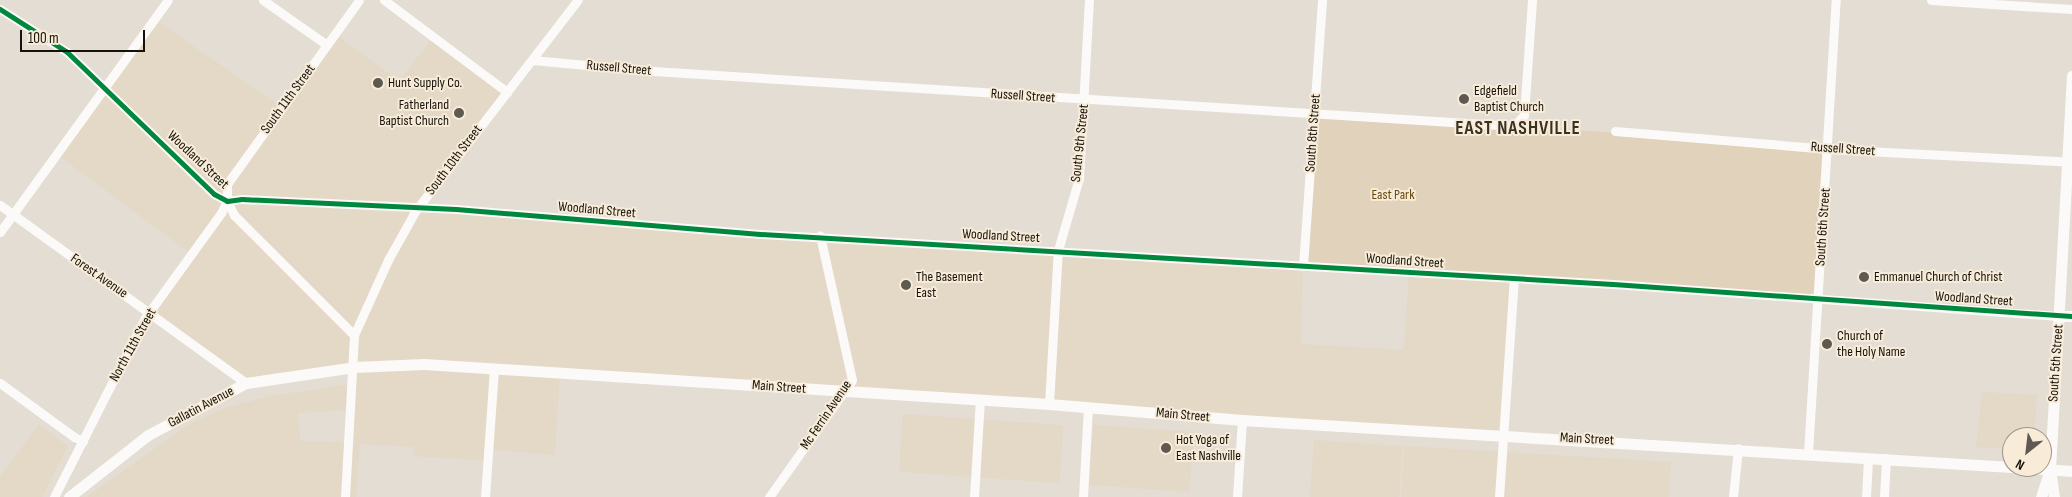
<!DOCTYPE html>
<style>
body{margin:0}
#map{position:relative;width:2072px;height:497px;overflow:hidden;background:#e3ddd3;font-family:"Sofia Sans Condensed",sans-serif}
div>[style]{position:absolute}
.built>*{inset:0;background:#e4d8c6;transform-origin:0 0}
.green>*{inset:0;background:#e0d2bb;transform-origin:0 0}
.minor>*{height:9px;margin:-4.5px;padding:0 4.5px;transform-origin:4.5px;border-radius:4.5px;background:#fbfaf8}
.major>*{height:11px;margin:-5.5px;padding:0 5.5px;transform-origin:5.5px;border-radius:5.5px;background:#fbfaf8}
.cycleway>*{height:5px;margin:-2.5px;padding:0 2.5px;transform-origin:2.5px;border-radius:2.5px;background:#00873e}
.dots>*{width:14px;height:14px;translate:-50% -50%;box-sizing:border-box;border:2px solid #f8ecd9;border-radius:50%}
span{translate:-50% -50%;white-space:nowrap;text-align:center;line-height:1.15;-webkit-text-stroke:4px #f8ecd9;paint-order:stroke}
.street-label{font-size:14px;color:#16120b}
.poi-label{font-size:14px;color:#16120b}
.left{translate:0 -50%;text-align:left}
.right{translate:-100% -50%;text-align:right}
.park-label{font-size:14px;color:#66490d}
.district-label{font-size:19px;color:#3a3122;font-weight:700;letter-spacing:1px}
.north{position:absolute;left:2002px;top:427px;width:50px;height:50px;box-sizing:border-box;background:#f8ecd9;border:1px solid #9e9587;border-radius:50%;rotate:209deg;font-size:14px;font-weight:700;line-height:20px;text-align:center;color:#16120b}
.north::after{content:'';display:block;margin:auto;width:18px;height:22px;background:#5e5951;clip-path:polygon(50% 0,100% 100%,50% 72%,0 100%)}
.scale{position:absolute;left:20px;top:30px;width:125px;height:22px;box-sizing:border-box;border:2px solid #16120b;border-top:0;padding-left:6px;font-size:15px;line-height:18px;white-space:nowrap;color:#16120b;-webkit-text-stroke:4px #f8ecd9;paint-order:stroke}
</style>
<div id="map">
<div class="built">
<i style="clip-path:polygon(evenodd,154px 19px,282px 107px,335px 34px,399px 81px,434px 36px,507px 92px,416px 209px,760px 234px,1303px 266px,1301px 344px,1404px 350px,1409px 272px,1514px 279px,1503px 435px,560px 372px,555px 455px,489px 449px,488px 461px,413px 456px,414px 447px,360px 444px,356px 497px,87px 497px,186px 426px,225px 408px,270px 396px,352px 384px,354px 367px,246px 383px,150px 312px,191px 254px,58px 155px,154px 19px,350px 410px,349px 439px,358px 443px,300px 441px,298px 413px,350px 410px)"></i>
<i style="clip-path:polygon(1982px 392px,2037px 395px,2034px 437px,2012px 437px,2012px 449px,1976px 447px)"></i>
<i style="left:903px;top:414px;width:161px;height:58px;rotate:4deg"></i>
<i style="clip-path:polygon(39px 425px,68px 446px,42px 497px,0 497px,0 476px)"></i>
<i style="left:1093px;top:425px;width:101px;height:60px;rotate:4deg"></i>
<i style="left:1314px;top:440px;width:89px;height:57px;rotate:4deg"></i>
<i style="clip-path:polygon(1404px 446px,1671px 462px,1669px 497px,1401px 497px)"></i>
</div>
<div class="green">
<i style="left:1316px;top:112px;width:513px;height:155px;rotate:4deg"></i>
</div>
<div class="minor">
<i style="left:263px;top:0;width:78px;rotate:35.1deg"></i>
<i style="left:384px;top:0;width:154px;rotate:36.8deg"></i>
<i style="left:1931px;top:0;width:141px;rotate:3.7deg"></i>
<i style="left:0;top:9px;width:80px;rotate:32.7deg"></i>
<i style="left:67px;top:52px;width:204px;rotate:44deg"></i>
<i style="left:214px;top:194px;width:15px;rotate:28deg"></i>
<i style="left:227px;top:201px;width:15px;rotate:-8deg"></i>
<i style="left:242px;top:199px;width:214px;rotate:2.7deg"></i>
<i style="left:456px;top:209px;width:305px;rotate:4.7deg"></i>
<i style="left:760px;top:234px;width:854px;rotate:3.35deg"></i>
<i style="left:1613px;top:284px;width:447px;rotate:4.1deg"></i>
<i style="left:532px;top:60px;width:121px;rotate:5.2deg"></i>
<i style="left:653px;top:71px;width:863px;rotate:3.66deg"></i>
<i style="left:1514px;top:126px;width:15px;rotate:-48deg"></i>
<i style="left:1524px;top:115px;width:115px;rotate:-86deg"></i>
<i style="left:1615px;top:131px;width:214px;rotate:4.8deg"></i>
<i style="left:1828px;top:149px;width:244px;rotate:3deg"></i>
<i style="left:227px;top:201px;width:16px;rotate:63deg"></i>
<i style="left:234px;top:215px;width:170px;rotate:45deg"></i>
<i style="left:0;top:205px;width:304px;rotate:35.9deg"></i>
<i style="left:0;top:232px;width:286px;rotate:-54.1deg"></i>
<i style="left:1303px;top:266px;width:267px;rotate:-85.9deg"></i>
<i style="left:0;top:383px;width:92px;rotate:36.1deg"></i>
<i style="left:74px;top:437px;width:10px;rotate:24deg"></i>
<i style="left:1049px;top:404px;width:154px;rotate:-86.7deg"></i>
<i style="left:1058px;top:250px;width:75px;rotate:-73.7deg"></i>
<i style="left:1079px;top:178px;width:178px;rotate:-86.8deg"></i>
<i style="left:1808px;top:453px;width:454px;rotate:-86.5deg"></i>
<i style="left:54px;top:497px;width:201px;rotate:-63.1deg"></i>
<i style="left:145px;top:318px;width:130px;rotate:-54.1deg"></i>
<i style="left:221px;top:213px;width:13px;rotate:-63deg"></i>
<i style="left:227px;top:201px;width:17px;rotate:-90deg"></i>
<i style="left:227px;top:184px;width:226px;rotate:-54.3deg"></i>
<i style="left:345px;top:497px;width:162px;rotate:-86.8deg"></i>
<i style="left:354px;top:335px;width:82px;rotate:-65.6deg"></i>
<i style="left:388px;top:260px;width:57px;rotate:-60.8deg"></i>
<i style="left:416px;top:210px;width:265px;rotate:-52.4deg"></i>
<i style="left:485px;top:497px;width:129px;rotate:-86deg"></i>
<i style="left:769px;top:497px;width:143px;rotate:-54.6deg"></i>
<i style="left:852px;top:380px;width:148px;rotate:-102.5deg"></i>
<i style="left:974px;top:497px;width:98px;rotate:-86.5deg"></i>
<i style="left:1083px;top:497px;width:90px;rotate:-86.8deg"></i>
<i style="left:1237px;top:497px;width:77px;rotate:-86.3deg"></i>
<i style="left:1499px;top:497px;width:219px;rotate:-86.1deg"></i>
<i style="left:1733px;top:497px;width:49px;rotate:-84.2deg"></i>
<i style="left:1866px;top:497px;width:39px;rotate:-87deg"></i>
<i style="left:1884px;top:497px;width:39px;rotate:-87deg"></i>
</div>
<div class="major">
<i style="left:2059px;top:316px;width:13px"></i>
<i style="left:2018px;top:467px;width:54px;rotate:4.2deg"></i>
<i style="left:69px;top:497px;width:100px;rotate:-38.1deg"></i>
<i style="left:148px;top:435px;width:111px;rotate:-28deg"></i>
<i style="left:246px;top:383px;width:109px;rotate:-8.4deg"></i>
<i style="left:354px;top:367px;width:70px;rotate:-2.5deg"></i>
<i style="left:424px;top:364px;width:626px;rotate:3.66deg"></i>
<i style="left:1049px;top:404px;width:194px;rotate:4.7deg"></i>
<i style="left:1242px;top:420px;width:771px;rotate:3.49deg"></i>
<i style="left:2041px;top:497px;width:29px;rotate:-72deg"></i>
<i style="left:2054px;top:497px;width:28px;rotate:-98deg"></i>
<i style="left:2050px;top:469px;width:394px;rotate:-86.8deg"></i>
</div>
<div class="cycleway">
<i style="left:0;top:9px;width:80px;rotate:32.7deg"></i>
<i style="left:67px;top:52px;width:204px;rotate:44deg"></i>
<i style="left:214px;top:194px;width:15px;rotate:28deg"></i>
<i style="left:227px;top:201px;width:15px;rotate:-8deg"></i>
<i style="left:242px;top:199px;width:214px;rotate:2.7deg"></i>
<i style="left:456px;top:209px;width:305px;rotate:4.7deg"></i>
<i style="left:760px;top:234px;width:854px;rotate:3.35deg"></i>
<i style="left:1613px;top:284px;width:460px;rotate:4deg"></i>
</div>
<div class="dots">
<i style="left:378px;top:83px;background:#5e5951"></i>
<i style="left:1464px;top:99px;background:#5e5951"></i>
<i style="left:459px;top:113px;background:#5e5951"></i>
<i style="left:1864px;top:277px;background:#5e5951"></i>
<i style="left:906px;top:285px;background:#5e5951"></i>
<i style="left:1827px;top:344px;background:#5e5951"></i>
<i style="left:1166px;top:448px;background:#5e5951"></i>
</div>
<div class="street-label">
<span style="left:619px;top:68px;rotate:5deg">Russell Street</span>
<span style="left:1023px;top:96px;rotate:4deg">Russell Street</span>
<span style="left:288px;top:99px;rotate:-54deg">South 11th Street</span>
<span style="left:1313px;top:133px;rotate:-86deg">South 8th Street</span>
<span style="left:1080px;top:143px;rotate:-84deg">South 9th Street</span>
<span style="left:1843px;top:149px;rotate:4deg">Russell Street</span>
<span style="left:198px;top:160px;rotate:43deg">Woodland Street</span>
<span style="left:454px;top:160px;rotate:-53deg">South 10th Street</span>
<span style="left:597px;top:210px;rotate:5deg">Woodland Street</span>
<span style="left:1823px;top:227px;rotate:-86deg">South 6th Street</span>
<span style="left:1001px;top:236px;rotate:3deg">Woodland Street</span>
<span style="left:1405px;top:261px;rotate:4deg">Woodland Street</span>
<span style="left:99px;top:276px;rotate:35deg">Forest Avenue</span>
<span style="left:1974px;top:299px;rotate:4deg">Woodland Street</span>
<span style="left:133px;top:345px;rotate:-61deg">North 11th Street</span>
<span style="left:2056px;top:363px;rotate:-86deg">South 5th Street</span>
<span style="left:779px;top:387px;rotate:4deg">Main Street</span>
<span style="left:201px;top:407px;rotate:-28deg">Gallatin Avenue</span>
<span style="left:826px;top:415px;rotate:-56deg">Mc Ferrin Avenue</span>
<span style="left:1183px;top:415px;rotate:5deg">Main Street</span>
<span style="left:1587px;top:439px;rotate:3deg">Main Street</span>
</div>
<div class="poi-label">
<span class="left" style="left:388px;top:83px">Hunt Supply Co.</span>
<span class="left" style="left:1474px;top:99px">Edgefield<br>Baptist Church</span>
<span class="right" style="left:449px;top:113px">Fatherland<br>Baptist Church</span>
<span class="left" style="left:916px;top:285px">The Basement<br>East</span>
<span class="left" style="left:1874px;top:277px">Emmanuel Church of Christ</span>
<span class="left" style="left:1837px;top:344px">Church of<br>the Holy Name</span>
<span class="left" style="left:1176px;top:448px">Hot Yoga of<br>East Nashville</span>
</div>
<div class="park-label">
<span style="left:1393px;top:195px">East Park</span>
</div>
<div class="district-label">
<span style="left:1518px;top:129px">EAST NASHVILLE</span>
</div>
<div class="north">N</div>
<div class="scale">100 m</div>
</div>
